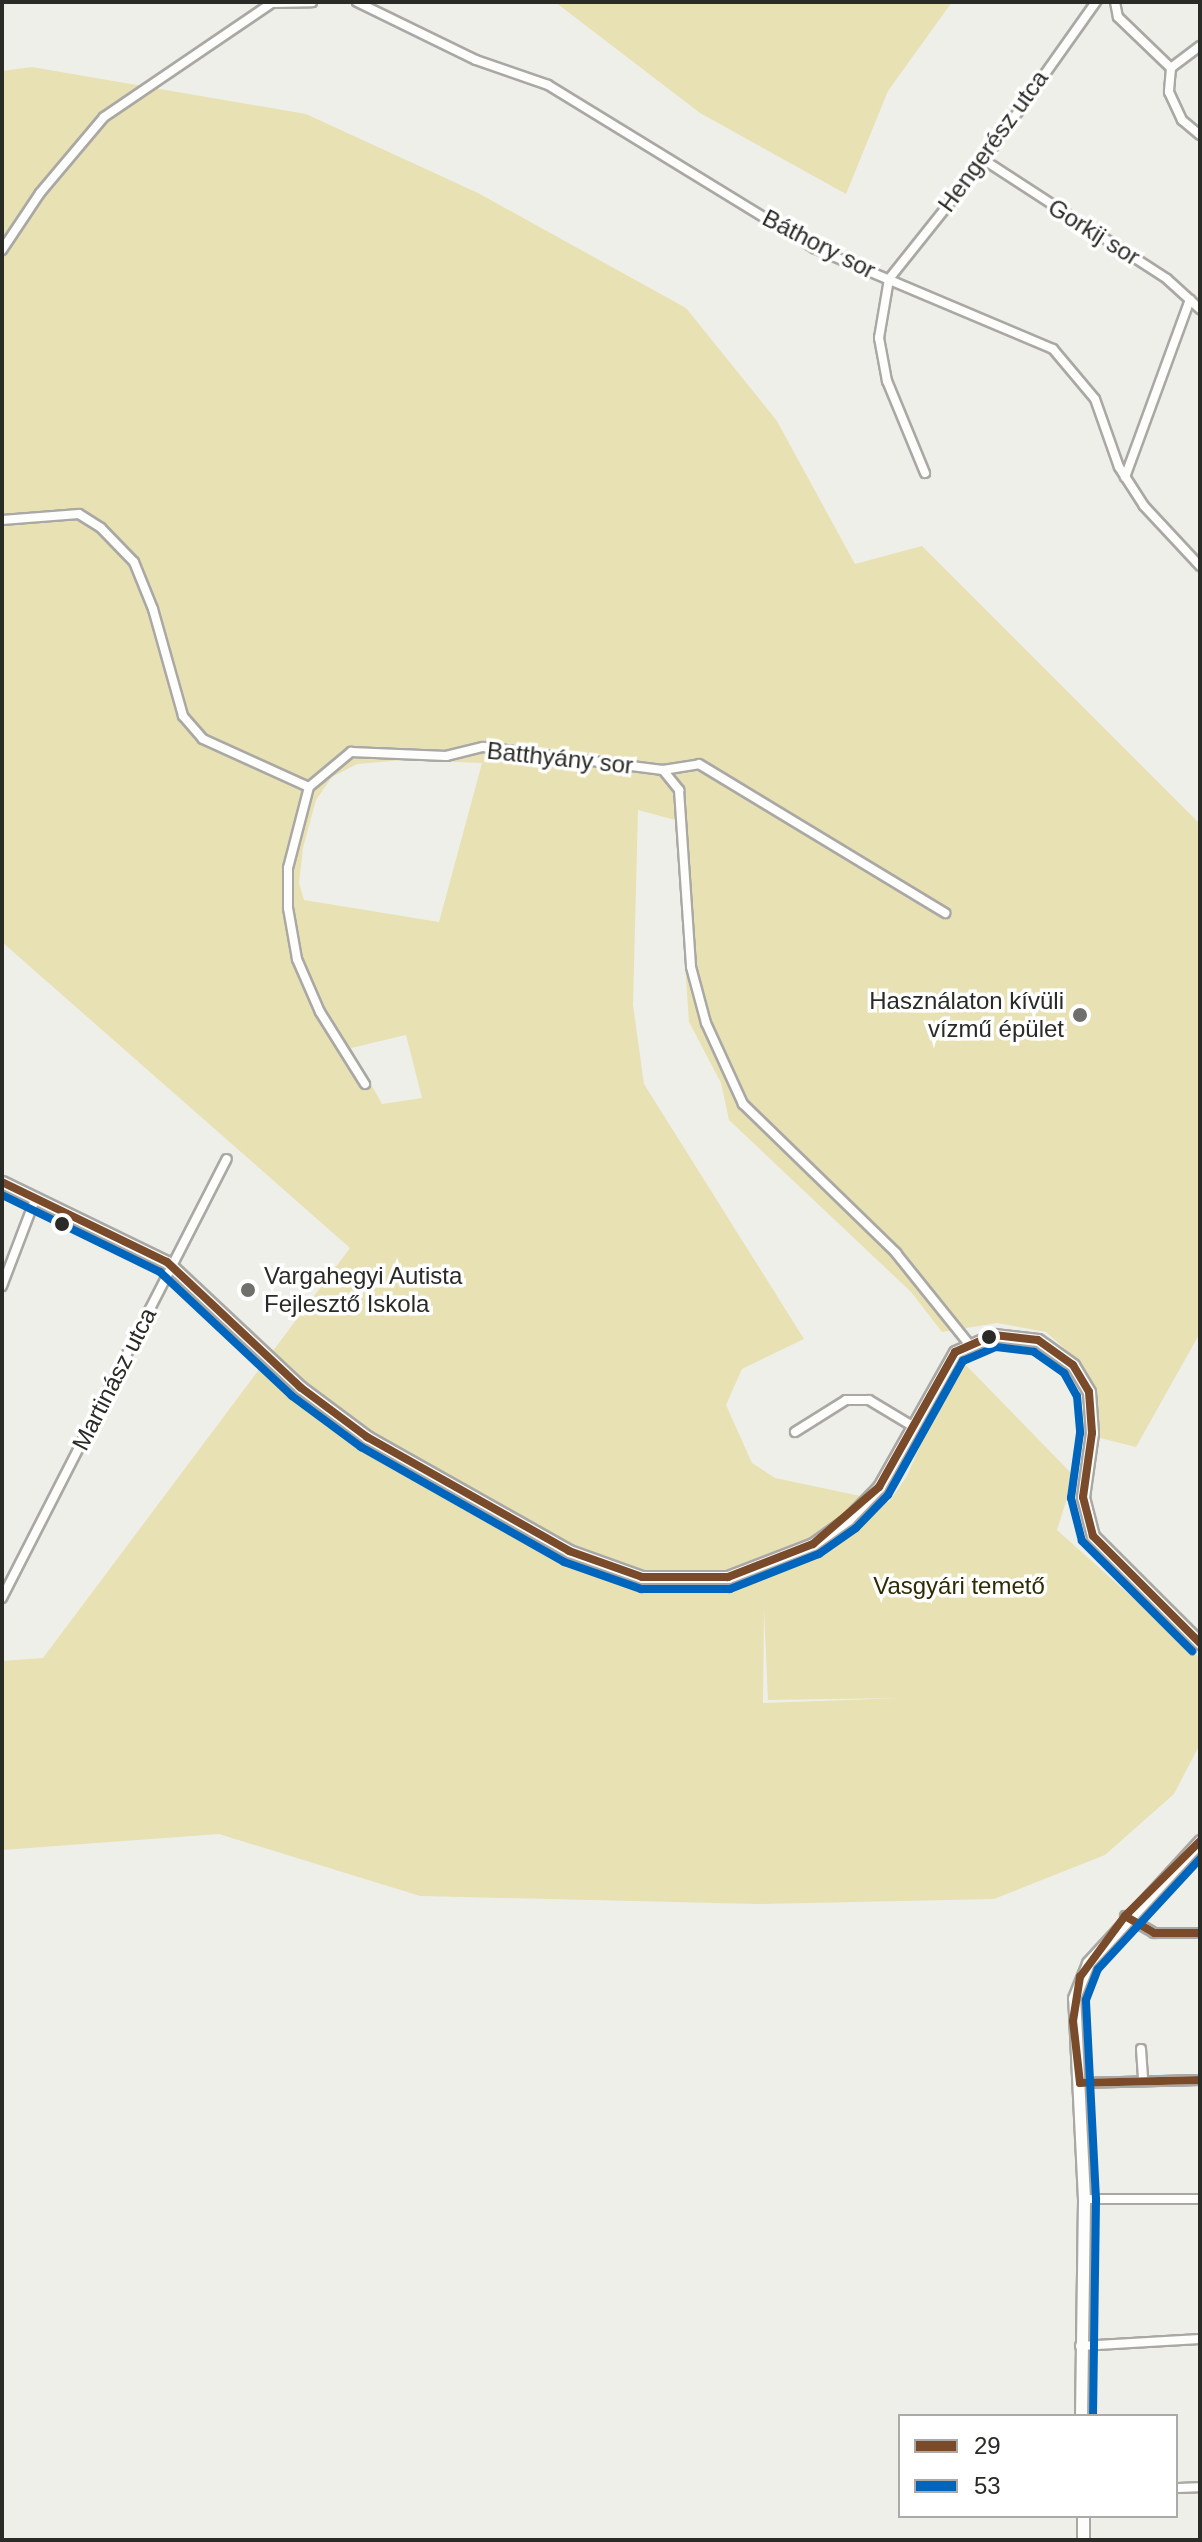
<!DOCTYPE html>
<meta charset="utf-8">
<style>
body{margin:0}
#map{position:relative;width:1202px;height:2542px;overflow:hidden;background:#efefea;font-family:Helvetica,sans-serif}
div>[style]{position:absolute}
.green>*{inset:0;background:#e8e1b4}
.roads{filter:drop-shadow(2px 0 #a9a8a4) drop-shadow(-2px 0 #a9a8a4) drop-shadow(0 2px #a9a8a4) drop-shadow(0 -2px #a9a8a4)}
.street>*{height:8px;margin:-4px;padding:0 4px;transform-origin:4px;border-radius:4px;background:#fdfdfc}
.secondary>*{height:11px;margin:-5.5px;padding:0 5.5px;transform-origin:5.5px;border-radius:5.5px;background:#fdfdfc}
.bus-1>*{height:8px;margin:-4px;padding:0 4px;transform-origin:4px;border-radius:4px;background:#7a4b2a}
.bus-2>*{height:8px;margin:-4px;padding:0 4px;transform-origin:4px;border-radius:4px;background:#0065bd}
.dots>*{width:22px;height:22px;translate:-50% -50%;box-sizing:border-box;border:4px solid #fff;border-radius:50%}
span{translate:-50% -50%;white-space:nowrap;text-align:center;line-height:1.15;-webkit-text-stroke:7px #fff;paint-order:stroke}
.street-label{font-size:24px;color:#2a2a26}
.poi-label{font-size:24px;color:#2a2a26}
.right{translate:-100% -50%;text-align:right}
.left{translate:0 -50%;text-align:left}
.park-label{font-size:24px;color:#302a03}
.frame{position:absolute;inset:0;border:4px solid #2a2a26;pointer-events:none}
.legend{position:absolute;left:898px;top:2414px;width:280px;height:104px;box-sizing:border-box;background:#fff;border:2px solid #aaaaa8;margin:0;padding:10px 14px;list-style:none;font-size:24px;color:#2a2a26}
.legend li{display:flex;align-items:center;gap:16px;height:40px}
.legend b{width:40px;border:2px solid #aaaaa8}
</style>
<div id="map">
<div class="green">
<i style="clip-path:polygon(555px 2px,952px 2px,888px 91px,846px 194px,700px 113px)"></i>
<i style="clip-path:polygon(evenodd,32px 67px,306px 114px,478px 193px,686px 308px,777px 421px,855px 564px,922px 546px,1200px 824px,1200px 1333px,1136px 1447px,1100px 1438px,1095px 1387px,1073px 1356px,1046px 1332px,997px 1323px,942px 1332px,911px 1292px,729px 1120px,721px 1083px,689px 1022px,675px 820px,638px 810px,633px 1005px,644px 1084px,804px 1339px,742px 1369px,726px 1405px,752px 1463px,775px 1478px,889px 1502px,907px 1476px,941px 1397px,963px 1362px,1074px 1476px,1057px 1530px,1200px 1658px,1200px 1744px,1174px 1794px,1105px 1855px,994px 1899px,758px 1904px,420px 1896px,219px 1834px,2px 1850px,2px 1661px,43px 1658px,350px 1248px,2px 942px,2px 71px,32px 67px,404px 760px,482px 763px,439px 922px,304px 900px,299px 883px,303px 848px,316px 800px,332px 777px,357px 764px,404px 760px,32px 67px,406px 1035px,422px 1098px,382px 1104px,351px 1048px,406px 1035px,32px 67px,764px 1609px,768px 1700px,902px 1698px,763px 1703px,764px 1609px)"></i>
</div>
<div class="roads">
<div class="street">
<i style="left:357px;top:2px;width:132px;rotate:26deg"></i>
<i style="left:476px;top:60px;width:76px;rotate:19.1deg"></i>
<i style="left:548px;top:85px;width:312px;rotate:31.5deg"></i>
<i style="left:814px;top:248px;width:259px;rotate:22.9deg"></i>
<i style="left:1053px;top:349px;width:65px;rotate:50deg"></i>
<i style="left:1095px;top:399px;width:72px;rotate:70.6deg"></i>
<i style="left:1119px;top:467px;width:46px;rotate:57.3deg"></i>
<i style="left:1144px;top:506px;width:82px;rotate:47deg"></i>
<i style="left:1115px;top:2px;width:15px;rotate:79deg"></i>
<i style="left:1118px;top:17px;width:74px;rotate:43.9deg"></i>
<i style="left:273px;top:3px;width:39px;rotate:-1deg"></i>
<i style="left:1200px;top:46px;width:36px;rotate:143deg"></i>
<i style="left:1171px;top:68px;width:24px;rotate:95deg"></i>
<i style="left:1169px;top:92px;width:31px;rotate:65deg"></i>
<i style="left:1182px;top:120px;width:23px;rotate:40deg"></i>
<i style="left:984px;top:160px;width:218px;rotate:33deg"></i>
<i style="left:1167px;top:279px;width:45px;rotate:42.3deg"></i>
<i style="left:2px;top:250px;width:69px;rotate:-56.3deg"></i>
<i style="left:40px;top:193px;width:99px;rotate:-49.9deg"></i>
<i style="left:104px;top:117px;width:204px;rotate:-34.2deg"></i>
<i style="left:925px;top:473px;width:100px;rotate:-112.4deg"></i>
<i style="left:887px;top:381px;width:44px;rotate:-100.5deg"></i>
<i style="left:879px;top:338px;width:60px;rotate:-80.4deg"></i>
<i style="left:889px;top:279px;width:152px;rotate:-51.4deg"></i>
<i style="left:984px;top:160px;width:194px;rotate:-54.7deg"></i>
<i style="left:1125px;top:477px;width:189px;rotate:-69.9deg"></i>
<i style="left:2px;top:520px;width:77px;rotate:-4.5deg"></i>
<i style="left:79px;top:514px;width:26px;rotate:32deg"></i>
<i style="left:101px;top:528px;width:47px;rotate:45.9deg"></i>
<i style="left:134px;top:562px;width:51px;rotate:68deg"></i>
<i style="left:153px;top:609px;width:111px;rotate:74.3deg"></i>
<i style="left:183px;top:716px;width:30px;rotate:49deg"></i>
<i style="left:203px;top:739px;width:116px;rotate:24.4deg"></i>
<i style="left:663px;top:770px;width:36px;rotate:-9deg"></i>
<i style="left:699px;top:764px;width:288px;rotate:31.2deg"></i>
<i style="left:365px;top:1084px;width:85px;rotate:-122deg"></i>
<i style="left:320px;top:1012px;width:58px;rotate:-113.5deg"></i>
<i style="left:297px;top:959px;width:52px;rotate:-100deg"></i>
<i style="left:288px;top:908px;width:40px;rotate:-90deg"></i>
<i style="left:288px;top:868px;width:84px;rotate:-75.5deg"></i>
<i style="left:309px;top:787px;width:55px;rotate:-39.8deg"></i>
<i style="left:351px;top:752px;width:95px;rotate:2.4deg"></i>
<i style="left:446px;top:756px;width:38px;rotate:-14deg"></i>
<i style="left:483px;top:747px;width:181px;rotate:7.3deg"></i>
<i style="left:663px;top:770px;width:26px;rotate:51deg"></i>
<i style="left:679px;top:790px;width:177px;rotate:86.1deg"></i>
<i style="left:691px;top:967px;width:58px;rotate:75deg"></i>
<i style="left:706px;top:1023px;width:89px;rotate:65.4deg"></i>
<i style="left:743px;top:1104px;width:214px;rotate:44.2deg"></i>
<i style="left:896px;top:1253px;width:115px;rotate:51.3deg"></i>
<i style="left:2px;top:1286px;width:95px;rotate:-69.1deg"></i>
<i style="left:795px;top:1432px;width:60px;rotate:-32.1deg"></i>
<i style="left:846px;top:1400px;width:23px"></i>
<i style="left:869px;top:1400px;width:52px;rotate:31deg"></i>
<i style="left:2px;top:1598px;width:493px;rotate:-62.9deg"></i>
<i style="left:1125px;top:1916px;width:34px;rotate:30deg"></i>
<i style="left:1154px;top:1933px;width:46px"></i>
<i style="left:1141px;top:2049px;width:32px;rotate:86deg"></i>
<i style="left:1080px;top:2083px;width:120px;rotate:-1.4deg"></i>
<i style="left:1084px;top:2199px;width:116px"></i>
<i style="left:1080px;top:2346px;width:120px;rotate:-3.3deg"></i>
<i style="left:1176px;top:2488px;width:24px;rotate:-2deg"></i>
</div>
<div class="secondary">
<i style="left:2px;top:1182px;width:183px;rotate:25.9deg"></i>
<i style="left:167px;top:1262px;width:183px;rotate:43.2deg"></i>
<i style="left:300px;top:1387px;width:84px;rotate:36.7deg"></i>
<i style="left:367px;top:1437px;width:232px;rotate:29.4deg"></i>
<i style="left:569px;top:1551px;width:77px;rotate:19.6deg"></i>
<i style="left:642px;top:1577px;width:86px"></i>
<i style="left:728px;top:1577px;width:91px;rotate:-21.2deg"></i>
<i style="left:813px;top:1544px;width:43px;rotate:-35.5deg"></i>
<i style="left:848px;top:1519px;width:45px;rotate:-45.9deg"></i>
<i style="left:879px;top:1487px;width:155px;rotate:-60.6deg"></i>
<i style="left:955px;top:1352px;width:43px;rotate:-23.6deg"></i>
<i style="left:994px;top:1335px;width:44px;rotate:6.5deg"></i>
<i style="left:1038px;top:1340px;width:43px;rotate:35.5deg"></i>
<i style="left:1073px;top:1365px;width:31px;rotate:59deg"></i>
<i style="left:1089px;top:1392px;width:41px;rotate:85.8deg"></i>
<i style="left:1092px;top:1433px;width:65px;rotate:98deg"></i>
<i style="left:1083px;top:1497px;width:40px;rotate:75.6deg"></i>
<i style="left:1093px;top:1536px;width:151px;rotate:45deg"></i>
<i style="left:1081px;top:2416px;width:217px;rotate:-89.2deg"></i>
<i style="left:1084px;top:2199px;width:201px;rotate:-92.8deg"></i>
<i style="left:1074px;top:1998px;width:38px;rotate:-68deg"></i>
<i style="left:1088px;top:1963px;width:166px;rotate:-47.4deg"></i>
<i style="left:1083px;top:2516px;width:24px;rotate:90deg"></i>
</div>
</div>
<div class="bus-1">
<i style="left:2px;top:1182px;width:183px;rotate:25.9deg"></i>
<i style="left:167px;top:1262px;width:183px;rotate:43.2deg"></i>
<i style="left:300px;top:1387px;width:84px;rotate:36.7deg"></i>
<i style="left:367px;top:1437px;width:232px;rotate:29.4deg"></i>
<i style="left:569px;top:1551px;width:77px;rotate:19.6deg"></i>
<i style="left:642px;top:1577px;width:86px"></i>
<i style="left:728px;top:1577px;width:91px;rotate:-21.2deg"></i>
<i style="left:813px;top:1544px;width:87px;rotate:-40.8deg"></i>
<i style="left:879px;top:1487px;width:155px;rotate:-60.6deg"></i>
<i style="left:955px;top:1352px;width:43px;rotate:-23.6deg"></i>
<i style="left:994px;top:1335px;width:44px;rotate:6.5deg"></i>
<i style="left:1038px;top:1340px;width:43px;rotate:35.5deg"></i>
<i style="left:1073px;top:1365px;width:31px;rotate:59deg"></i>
<i style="left:1089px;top:1392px;width:41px;rotate:85.8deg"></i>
<i style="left:1092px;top:1433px;width:65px;rotate:98deg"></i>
<i style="left:1083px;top:1497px;width:40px;rotate:75.6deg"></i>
<i style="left:1093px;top:1536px;width:151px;rotate:45deg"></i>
<i style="left:1125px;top:1916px;width:34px;rotate:30deg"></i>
<i style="left:1154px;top:1933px;width:46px"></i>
<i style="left:1080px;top:2083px;width:62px;rotate:-96.4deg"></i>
<i style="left:1073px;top:2021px;width:45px;rotate:-81deg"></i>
<i style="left:1080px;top:1977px;width:76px;rotate:-53.6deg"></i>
<i style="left:1125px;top:1916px;width:106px;rotate:-45deg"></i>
<i style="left:1080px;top:2083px;width:120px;rotate:-1.4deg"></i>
</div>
<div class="bus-2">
<i style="left:2px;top:1195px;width:176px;rotate:26deg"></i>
<i style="left:160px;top:1272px;width:181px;rotate:43.2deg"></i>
<i style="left:292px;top:1396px;width:86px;rotate:36.5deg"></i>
<i style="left:361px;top:1447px;width:233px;rotate:29.5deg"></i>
<i style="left:564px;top:1562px;width:82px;rotate:19.3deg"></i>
<i style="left:641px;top:1589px;width:89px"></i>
<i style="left:730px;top:1589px;width:96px;rotate:-21.5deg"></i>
<i style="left:819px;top:1554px;width:45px;rotate:-35.1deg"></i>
<i style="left:856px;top:1528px;width:46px;rotate:-45.9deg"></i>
<i style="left:888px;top:1495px;width:154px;rotate:-60.8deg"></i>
<i style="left:963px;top:1361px;width:36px;rotate:-23deg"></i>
<i style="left:996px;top:1347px;width:38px;rotate:7deg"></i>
<i style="left:1034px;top:1352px;width:37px;rotate:35deg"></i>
<i style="left:1064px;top:1373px;width:26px;rotate:61deg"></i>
<i style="left:1077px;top:1396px;width:37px;rotate:85deg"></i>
<i style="left:1080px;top:1433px;width:66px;rotate:97.9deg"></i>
<i style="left:1071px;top:1498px;width:44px;rotate:75.7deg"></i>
<i style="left:1082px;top:1541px;width:156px;rotate:45deg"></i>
<i style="left:1093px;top:2416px;width:217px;rotate:-89.2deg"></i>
<i style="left:1096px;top:2199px;width:199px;rotate:-92.9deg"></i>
<i style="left:1086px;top:2000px;width:33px;rotate:-69deg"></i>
<i style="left:1098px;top:1969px;width:150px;rotate:-47.2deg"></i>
</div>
<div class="dots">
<i style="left:1080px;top:1015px;background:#6f6f6b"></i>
<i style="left:62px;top:1224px;background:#2a2a26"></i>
<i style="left:248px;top:1290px;background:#6f6f6b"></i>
<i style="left:989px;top:1337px;background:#2a2a26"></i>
</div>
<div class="street-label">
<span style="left:993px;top:141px;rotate:-54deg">Hengerész utca</span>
<span style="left:1094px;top:232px;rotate:32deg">Gorkij sor</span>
<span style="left:819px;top:244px;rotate:27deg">Báthory sor</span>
<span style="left:560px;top:758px;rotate:6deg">Batthyány sor</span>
<span style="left:114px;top:1379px;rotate:-63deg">Martinász utca</span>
</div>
<div class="poi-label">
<span class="right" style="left:1064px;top:1015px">Használaton kívüli<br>vízmű épület</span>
<span class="left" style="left:264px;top:1290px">Vargahegyi Autista<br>Fejlesztő Iskola</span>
</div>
<div class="park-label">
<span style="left:959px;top:1586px">Vasgyári temető</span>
</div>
<div class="frame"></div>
<ul class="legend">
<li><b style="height:10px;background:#7a4b2a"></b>29</li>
<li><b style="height:10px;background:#0065bd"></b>53</li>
</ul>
</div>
